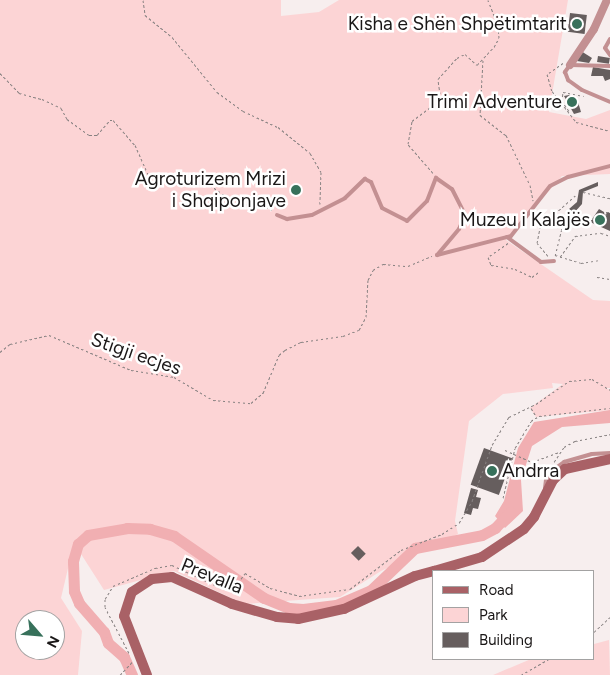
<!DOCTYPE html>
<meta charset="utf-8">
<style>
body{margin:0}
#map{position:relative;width:610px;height:675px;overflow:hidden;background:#f7eeee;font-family:Figtree,sans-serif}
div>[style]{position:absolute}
.green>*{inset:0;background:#fcd4d5}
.water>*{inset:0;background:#f1afb2}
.river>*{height:11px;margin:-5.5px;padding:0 5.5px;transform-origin:5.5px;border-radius:5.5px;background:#f1afb2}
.building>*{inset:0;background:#665e5e;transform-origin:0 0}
.path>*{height:1px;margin-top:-0.5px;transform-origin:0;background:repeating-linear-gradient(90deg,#878181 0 2.5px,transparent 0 5px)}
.lane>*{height:4px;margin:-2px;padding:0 2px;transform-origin:2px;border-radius:2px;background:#c39092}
.street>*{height:8px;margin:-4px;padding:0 4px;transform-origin:4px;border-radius:4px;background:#c39092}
.secondary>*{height:10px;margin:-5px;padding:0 5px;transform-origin:5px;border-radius:5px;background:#a96166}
.dots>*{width:14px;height:14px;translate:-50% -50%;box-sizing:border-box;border:2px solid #fff;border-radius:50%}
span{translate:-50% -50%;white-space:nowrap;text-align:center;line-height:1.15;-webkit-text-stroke:5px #fff;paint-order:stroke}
.poi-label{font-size:19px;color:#1a1717}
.right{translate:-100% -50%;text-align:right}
.left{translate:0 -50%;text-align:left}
.street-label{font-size:19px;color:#1a1717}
.legend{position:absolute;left:432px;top:570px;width:162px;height:90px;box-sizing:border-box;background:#fff;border:1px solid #a3a2a2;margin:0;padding:6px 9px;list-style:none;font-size:15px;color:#1a1717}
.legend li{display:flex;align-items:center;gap:10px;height:25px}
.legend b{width:25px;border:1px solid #a3a2a2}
.north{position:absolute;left:15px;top:610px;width:50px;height:50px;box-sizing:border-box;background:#fff;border:1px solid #a3a2a2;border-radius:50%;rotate:117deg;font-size:14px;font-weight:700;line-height:20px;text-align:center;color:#1a1717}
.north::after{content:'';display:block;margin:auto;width:18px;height:22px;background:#37715b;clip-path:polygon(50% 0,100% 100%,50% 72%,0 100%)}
</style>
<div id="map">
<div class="green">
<i style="clip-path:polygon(evenodd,0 0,281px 0,281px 16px,319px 12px,339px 0,568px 0,549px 112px,586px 119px,610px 110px,610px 174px,562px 176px,506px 240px,593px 300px,610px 301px,610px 388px,606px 388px,610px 390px,610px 410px,536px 417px,530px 408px,563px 384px,552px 383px,553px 388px,503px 394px,469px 421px,455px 521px,458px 534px,381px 571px,340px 597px,244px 604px,174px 571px,104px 590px,74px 543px,61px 598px,82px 631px,78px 675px,0 675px,0 0,25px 620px,55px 620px,55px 650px,25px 650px,25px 620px)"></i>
<i style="clip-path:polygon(609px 640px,610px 675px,493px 675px,531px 659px,594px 659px,594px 644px)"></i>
</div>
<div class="water">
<i style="clip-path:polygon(610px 410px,610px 423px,562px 427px,532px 446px,521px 480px,523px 511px,505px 528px,495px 516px,504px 501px,518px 448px,534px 422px)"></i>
</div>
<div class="river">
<i style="left:132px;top:675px;width:20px;rotate:-114deg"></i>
<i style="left:124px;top:657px;width:21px;rotate:-139deg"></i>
<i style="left:108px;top:643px;width:12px;rotate:-110deg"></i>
<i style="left:104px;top:632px;width:38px;rotate:-131deg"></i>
<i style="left:79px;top:603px;width:13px;rotate:-113deg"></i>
<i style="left:74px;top:591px;width:30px;rotate:-92deg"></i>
<i style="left:73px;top:561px;width:18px;rotate:-74deg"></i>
<i style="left:78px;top:544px;width:13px;rotate:-42deg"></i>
<i style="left:88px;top:535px;width:40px;rotate:-10deg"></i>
<i style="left:127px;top:528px;width:23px;rotate:2deg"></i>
<i style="left:150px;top:529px;width:25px;rotate:16deg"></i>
<i style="left:174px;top:536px;width:109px;rotate:34.6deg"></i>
<i style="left:264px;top:598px;width:27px;rotate:22deg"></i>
<i style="left:289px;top:608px;width:14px;rotate:4deg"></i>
<i style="left:303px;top:609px;width:33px;rotate:-7deg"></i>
<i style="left:336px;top:605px;width:38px;rotate:-23deg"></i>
<i style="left:371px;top:590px;width:61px;rotate:-43.7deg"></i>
<i style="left:415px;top:548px;width:68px;rotate:-11deg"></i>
<i style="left:482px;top:535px;width:15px;rotate:-28deg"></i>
<i style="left:495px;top:528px;width:22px;rotate:-47deg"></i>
</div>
<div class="building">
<i style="left:570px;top:13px;width:17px;height:19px;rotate:7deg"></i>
<i style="clip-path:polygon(581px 51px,592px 58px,589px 63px,577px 61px)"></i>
<i style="left:598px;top:56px;width:12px;height:6px;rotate:9deg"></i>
<i style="clip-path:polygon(593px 67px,610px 70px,610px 79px,605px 81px,603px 76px,591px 76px)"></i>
<i style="clip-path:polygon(569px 95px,578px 102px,581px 112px,574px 114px,564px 96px)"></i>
<i style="clip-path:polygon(598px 182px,598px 186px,583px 192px,582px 204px,574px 213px,569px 209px,577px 202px,579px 190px)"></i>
<i style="clip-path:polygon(599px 209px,604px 212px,605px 217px,607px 212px,610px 213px,610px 231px,590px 222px)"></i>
<i style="left:484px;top:448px;width:30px;height:39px;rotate:20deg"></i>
<i style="clip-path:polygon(471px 488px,478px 490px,476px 497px,481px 498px,478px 509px,473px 508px,471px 515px,464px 513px)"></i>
<i style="left:358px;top:546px;width:11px;height:10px;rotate:45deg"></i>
</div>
<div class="path">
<i style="left:143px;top:0;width:15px;rotate:82deg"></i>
<i style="left:145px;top:15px;width:35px;rotate:39deg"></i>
<i style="left:172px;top:37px;width:71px;rotate:50.7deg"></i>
<i style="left:217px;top:92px;width:32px;rotate:36deg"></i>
<i style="left:243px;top:111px;width:38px;rotate:25deg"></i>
<i style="left:278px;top:127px;width:41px;rotate:39.1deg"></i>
<i style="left:310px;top:153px;width:22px;rotate:60deg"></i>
<i style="left:321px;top:172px;width:32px;rotate:92deg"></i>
<i style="left:483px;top:60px;width:55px;rotate:93.1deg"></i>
<i style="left:480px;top:115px;width:33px;rotate:38deg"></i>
<i style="left:506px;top:135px;width:55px;rotate:64.4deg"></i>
<i style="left:530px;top:185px;width:16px;rotate:79deg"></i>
<i style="left:563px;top:63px;width:19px;rotate:145deg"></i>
<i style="left:547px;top:74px;width:18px;rotate:74deg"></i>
<i style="left:552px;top:91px;width:39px;rotate:52deg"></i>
<i style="left:576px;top:122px;width:35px;rotate:15deg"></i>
<i style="left:0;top:73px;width:28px;rotate:46deg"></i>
<i style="left:19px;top:93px;width:24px;rotate:15deg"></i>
<i style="left:42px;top:99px;width:21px;rotate:25deg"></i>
<i style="left:61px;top:108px;width:13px;rotate:61deg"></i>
<i style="left:67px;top:119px;width:27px;rotate:36deg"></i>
<i style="left:89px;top:135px;width:8px"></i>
<i style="left:97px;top:135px;width:20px;rotate:-49deg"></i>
<i style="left:110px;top:120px;width:3px"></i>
<i style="left:113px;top:120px;width:33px;rotate:49deg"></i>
<i style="left:135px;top:145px;width:36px;rotate:66deg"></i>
<i style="left:150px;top:178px;width:56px;rotate:4.1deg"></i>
<i style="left:206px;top:182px;width:37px;rotate:36deg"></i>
<i style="left:236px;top:204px;width:25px;rotate:2deg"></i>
<i style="left:261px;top:205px;width:14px;rotate:25deg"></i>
<i style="left:569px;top:111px;width:12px;rotate:-125deg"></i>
<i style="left:562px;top:101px;width:9px;rotate:-84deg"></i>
<i style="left:563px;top:92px;width:21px;rotate:11deg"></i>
<i style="left:433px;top:173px;width:38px;rotate:-131deg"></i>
<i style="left:408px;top:144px;width:23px;rotate:-80deg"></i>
<i style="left:412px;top:121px;width:31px;rotate:-37deg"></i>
<i style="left:437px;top:102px;width:9px;rotate:-69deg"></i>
<i style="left:440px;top:94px;width:15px;rotate:-98deg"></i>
<i style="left:438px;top:79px;width:28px;rotate:-48deg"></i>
<i style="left:457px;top:58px;width:9px;rotate:-27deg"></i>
<i style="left:465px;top:54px;width:16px;rotate:43deg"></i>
<i style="left:477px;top:65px;width:25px;rotate:-47deg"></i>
<i style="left:494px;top:47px;width:10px;rotate:-61deg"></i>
<i style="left:499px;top:38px;width:13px;rotate:-94deg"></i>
<i style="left:498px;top:25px;width:27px;rotate:-112deg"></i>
<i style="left:583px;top:192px;width:28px;rotate:13deg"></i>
<i style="left:606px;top:216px;width:4px;rotate:-90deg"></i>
<i style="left:606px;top:212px;width:4px"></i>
<i style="left:563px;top:224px;width:32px;rotate:104deg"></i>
<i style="left:555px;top:255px;width:27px;rotate:17deg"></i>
<i style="left:581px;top:263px;width:20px;rotate:-9deg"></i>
<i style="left:508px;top:243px;width:24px;rotate:145deg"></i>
<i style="left:488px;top:257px;width:9px;rotate:69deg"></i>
<i style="left:491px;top:265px;width:24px;rotate:9deg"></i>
<i style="left:515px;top:269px;width:19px;rotate:25deg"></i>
<i style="left:532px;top:277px;width:9px;rotate:-36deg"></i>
<i style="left:548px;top:256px;width:17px;rotate:-130deg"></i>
<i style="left:537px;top:243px;width:16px;rotate:-79deg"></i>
<i style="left:540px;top:227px;width:50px;rotate:-41.7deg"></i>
<i style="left:560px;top:257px;width:26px;rotate:-54deg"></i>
<i style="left:575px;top:236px;width:26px;rotate:-7deg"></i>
<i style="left:601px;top:233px;width:9px;rotate:18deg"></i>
<i style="left:597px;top:277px;width:13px;rotate:9deg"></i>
<i style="left:0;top:352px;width:13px;rotate:-39deg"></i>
<i style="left:10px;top:344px;width:40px;rotate:-13deg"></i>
<i style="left:49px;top:335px;width:89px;rotate:23.1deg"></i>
<i style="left:131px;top:370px;width:44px;rotate:9.2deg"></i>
<i style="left:174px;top:377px;width:45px;rotate:30.5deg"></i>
<i style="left:213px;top:400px;width:38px;rotate:5deg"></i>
<i style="left:251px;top:403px;width:16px;rotate:-40deg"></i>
<i style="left:263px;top:393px;width:41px;rotate:-67.2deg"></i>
<i style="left:279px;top:355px;width:8px;rotate:-40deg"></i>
<i style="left:285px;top:350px;width:18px;rotate:-27deg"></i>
<i style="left:301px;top:342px;width:42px;rotate:-8.1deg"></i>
<i style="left:343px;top:336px;width:17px;rotate:-21deg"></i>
<i style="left:359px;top:330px;width:15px;rotate:-62deg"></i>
<i style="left:366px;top:317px;width:37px;rotate:-87deg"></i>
<i style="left:368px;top:280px;width:11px;rotate:-63deg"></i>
<i style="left:373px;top:270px;width:12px;rotate:-31deg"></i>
<i style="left:383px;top:264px;width:25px;rotate:5deg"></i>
<i style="left:408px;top:266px;width:26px;rotate:-23deg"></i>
<i style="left:531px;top:408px;width:9px;rotate:58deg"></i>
<i style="left:505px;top:450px;width:30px;rotate:24deg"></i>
<i style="left:532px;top:462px;width:29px;rotate:-20deg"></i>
<i style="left:554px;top:462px;width:18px;rotate:-56deg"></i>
<i style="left:564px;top:447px;width:13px;rotate:-29deg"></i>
<i style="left:575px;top:441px;width:36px;rotate:-11deg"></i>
<i style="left:503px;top:498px;width:51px;rotate:-76.5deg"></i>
<i style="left:515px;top:448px;width:31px;rotate:-59deg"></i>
<i style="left:531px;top:421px;width:9px;rotate:-32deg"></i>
<i style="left:539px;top:416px;width:71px;rotate:-6.4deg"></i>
<i style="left:594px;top:632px;width:22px;rotate:-43deg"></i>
<i style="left:129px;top:653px;width:52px;rotate:-117.6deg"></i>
<i style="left:105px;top:607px;width:8px;rotate:-90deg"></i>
<i style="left:105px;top:599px;width:15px;rotate:-58deg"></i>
<i style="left:113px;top:586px;width:46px;rotate:-23.2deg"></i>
<i style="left:155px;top:568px;width:17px;rotate:-10deg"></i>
<i style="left:172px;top:565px;width:54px;rotate:25.1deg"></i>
<i style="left:221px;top:588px;width:14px;rotate:-4deg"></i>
<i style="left:235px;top:587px;width:17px;rotate:-54deg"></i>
<i style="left:245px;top:573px;width:29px;rotate:31deg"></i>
<i style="left:270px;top:588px;width:30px;rotate:15deg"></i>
<i style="left:299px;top:596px;width:51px;rotate:-7.8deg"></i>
<i style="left:350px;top:589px;width:64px;rotate:-37.4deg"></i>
<i style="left:401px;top:550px;width:44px;rotate:-21.3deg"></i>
<i style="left:442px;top:534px;width:20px;rotate:-33deg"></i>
<i style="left:459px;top:523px;width:26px;rotate:-59deg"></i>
<i style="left:472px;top:501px;width:59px;rotate:-70.3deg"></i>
<i style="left:492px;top:445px;width:33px;rotate:-59deg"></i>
<i style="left:509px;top:417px;width:30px;rotate:-26deg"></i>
<i style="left:536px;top:404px;width:40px;rotate:-34.9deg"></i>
<i style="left:569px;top:381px;width:23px;rotate:-5deg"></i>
<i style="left:592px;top:379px;width:21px;rotate:31deg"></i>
<i style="left:120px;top:675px;width:19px;rotate:-47deg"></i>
<i style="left:521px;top:675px;width:32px;rotate:-30deg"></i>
</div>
<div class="lane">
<i style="left:610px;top:39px;width:10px;rotate:119deg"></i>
<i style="left:605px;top:48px;width:9px;rotate:54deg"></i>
<i style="left:610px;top:66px;width:40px;rotate:-178.6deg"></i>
<i style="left:570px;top:65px;width:9px;rotate:126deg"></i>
<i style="left:565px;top:72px;width:9px;rotate:69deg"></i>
<i style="left:568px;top:80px;width:17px;rotate:36deg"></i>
<i style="left:582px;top:90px;width:30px;rotate:23deg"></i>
<i style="left:277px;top:215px;width:11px;rotate:22deg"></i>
<i style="left:287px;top:219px;width:25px;rotate:-9deg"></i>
<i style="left:312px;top:215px;width:37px;rotate:-27deg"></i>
<i style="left:345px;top:198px;width:28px;rotate:-44deg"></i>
<i style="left:365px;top:179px;width:7px;rotate:27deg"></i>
<i style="left:371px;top:182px;width:28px;rotate:67deg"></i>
<i style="left:382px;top:208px;width:28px;rotate:27deg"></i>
<i style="left:407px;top:221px;width:28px;rotate:-45deg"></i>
<i style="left:427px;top:201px;width:25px;rotate:-69deg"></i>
<i style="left:436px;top:178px;width:19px;rotate:35deg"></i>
<i style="left:452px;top:189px;width:29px;rotate:63deg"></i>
<i style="left:465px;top:215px;width:15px;rotate:113deg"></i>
<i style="left:459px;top:229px;width:34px;rotate:130deg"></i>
<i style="left:507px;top:237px;width:42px;rotate:36.3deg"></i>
<i style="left:541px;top:262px;width:13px;rotate:-4deg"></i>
<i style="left:437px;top:255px;width:76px;rotate:-14.4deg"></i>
<i style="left:511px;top:236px;width:63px;rotate:-52deg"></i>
<i style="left:550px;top:186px;width:20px;rotate:-27deg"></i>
<i style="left:568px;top:177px;width:43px;rotate:-14.7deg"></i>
<i style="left:545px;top:488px;width:8px;rotate:-83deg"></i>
<i style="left:546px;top:480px;width:12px;rotate:-55deg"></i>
<i style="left:553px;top:470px;width:14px;rotate:-36deg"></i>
<i style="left:564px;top:462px;width:29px;rotate:-16deg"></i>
<i style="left:592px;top:454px;width:18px;rotate:-3deg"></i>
</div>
<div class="street">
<i style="left:570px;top:65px;width:43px;rotate:-56.3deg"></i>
<i style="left:594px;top:29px;width:32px;rotate:-66deg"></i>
</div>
<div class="secondary">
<i style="left:434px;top:571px;width:50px;rotate:-16.3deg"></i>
<i style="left:482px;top:557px;width:50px;rotate:-33.7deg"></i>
<i style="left:524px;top:529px;width:16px;rotate:-50deg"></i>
<i style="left:534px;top:517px;width:42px;rotate:-62.8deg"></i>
<i style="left:553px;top:480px;width:16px;rotate:-43deg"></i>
<i style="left:565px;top:469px;width:46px;rotate:-12.5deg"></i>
<i style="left:147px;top:675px;width:63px;rotate:-111.3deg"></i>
<i style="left:124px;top:616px;width:25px;rotate:-72deg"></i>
<i style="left:132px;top:592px;width:24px;rotate:-33deg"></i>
<i style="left:152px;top:579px;width:20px;rotate:-6deg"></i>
<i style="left:172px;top:577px;width:66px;rotate:24.2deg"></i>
<i style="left:232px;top:604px;width:47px;rotate:16.1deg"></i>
<i style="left:277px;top:617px;width:21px;rotate:5deg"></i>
<i style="left:298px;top:619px;width:47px;rotate:-12.3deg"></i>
<i style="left:344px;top:609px;width:78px;rotate:-24.9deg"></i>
<i style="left:415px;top:576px;width:20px;rotate:-15deg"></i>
</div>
<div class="dots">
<i style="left:577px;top:24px;background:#37715b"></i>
<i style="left:572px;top:102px;background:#37715b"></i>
<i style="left:296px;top:190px;background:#37715b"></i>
<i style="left:600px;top:220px;background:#37715b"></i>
<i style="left:492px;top:471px;background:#37715b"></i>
</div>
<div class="poi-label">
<span class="right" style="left:567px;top:24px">Kisha e Shën Shpëtimtarit</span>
<span class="right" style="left:562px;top:102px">Trimi Adventure</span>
<span class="right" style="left:286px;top:190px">Agroturizem Mrizi<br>i Shqiponjave</span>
<span class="right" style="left:590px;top:220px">Muzeu i Kalajës</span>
<span class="left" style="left:502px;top:471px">Andrra</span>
</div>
<div class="street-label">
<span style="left:136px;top:354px;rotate:19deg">Stigji ecjes</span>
<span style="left:212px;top:576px;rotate:22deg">Prevalla</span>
</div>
<ul class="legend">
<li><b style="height:6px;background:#a96166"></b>Road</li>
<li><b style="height:14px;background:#fcd4d5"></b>Park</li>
<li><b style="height:14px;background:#665e5e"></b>Building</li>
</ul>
<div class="north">N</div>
</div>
